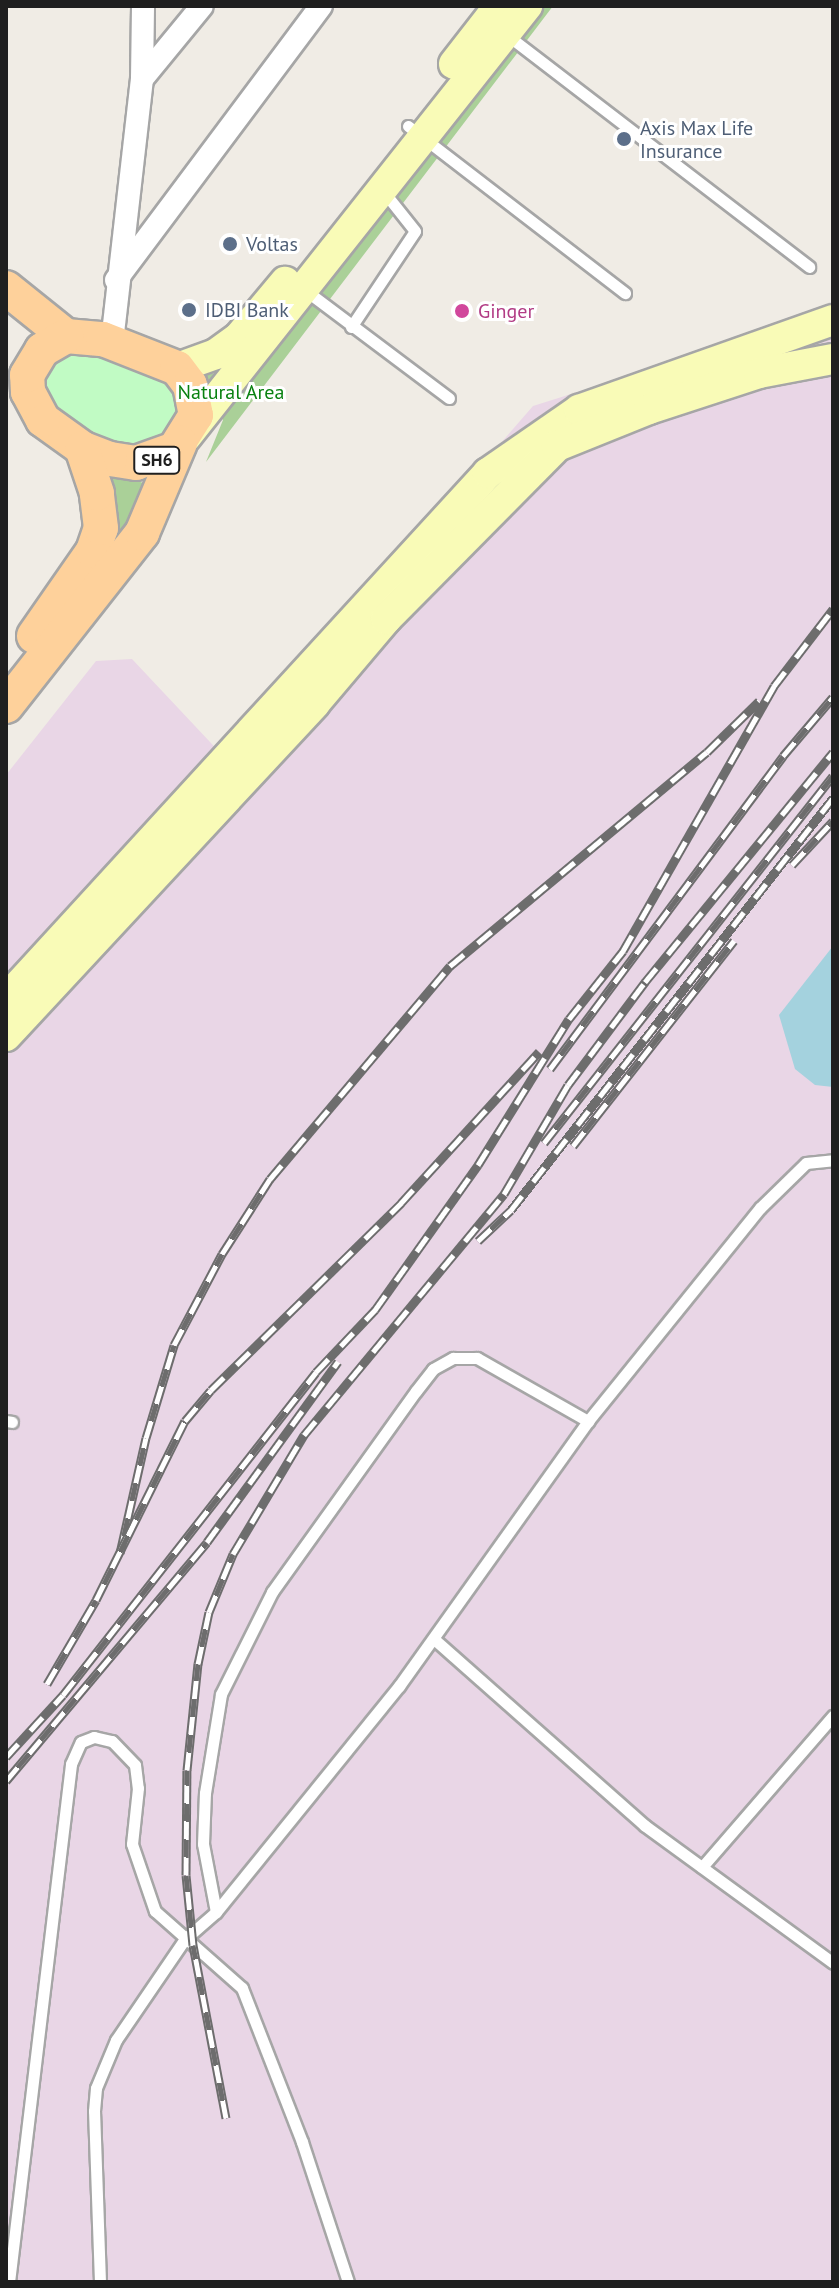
<!DOCTYPE html>
<style>
body{margin:0}
#map{position:relative;width:839px;height:2288px;overflow:hidden;background:#f0ece5;font-family:"PT Sans",sans-serif}
div>[style]{position:absolute}
.industrial>*{inset:0;background:#e9d6e6}
.forest>*{inset:0;background:#aad098}
.park>*{inset:0;background:#c1fbc4}
.water>*{inset:0;background:#a4d2de}
.roads{filter:drop-shadow(2px 0 #a6a6a6) drop-shadow(-2px 0 #a6a6a6) drop-shadow(0 2px #a6a6a6) drop-shadow(0 -2px #a6a6a6)}
.lane>*{height:11px;margin:-5.5px;padding:0 5.5px;transform-origin:5.5px;border-radius:5.5px;background:#fff}
.street>*{height:22px;margin:-11px;padding:0 11px;transform-origin:11px;border-radius:11px;background:#fff}
.secondary>*{height:30px;margin:-15px;padding:0 15px;transform-origin:15px;border-radius:15px;background:#f9fbb7}
.primary>*{height:34px;margin:-17px;padding:0 17px;transform-origin:17px;border-radius:17px;background:#fed19b}
.rail>*{height:9px;margin-top:-4.5px;transform-origin:0;background:repeating-linear-gradient(90deg,#fff 0 18px,#6d6d6d 0 36px);box-sizing:border-box;border-block:2px solid #6d6d6d}
.dots>*{width:22px;height:22px;translate:-50% -50%;box-sizing:border-box;border:4px solid #fff;border-radius:50%}
span{translate:-50% -50%;white-space:nowrap;text-align:center;line-height:1.15;-webkit-text-stroke:6px #fff;paint-order:stroke}
.shield-label span{padding:2px 6px;background:#fff;border:2px solid;border-radius:6px;-webkit-text-stroke-width:0}
.shield-label{font-size:18px;color:#1f1f1f;font-weight:700}
.service-label{font-size:20px;color:#4e5e75}
.left{translate:0 -50%;text-align:left}
.hotel-label{font-size:20px;color:#b23c85}
.park-label{font-size:20px;color:#098110}
.frame{position:absolute;inset:0;border:8px solid #1f1f1f;pointer-events:none}
</style>
<div id="map">
<div class="industrial">
<i style="clip-path:polygon(833px 312px,833px 2282px,6px 2282px,6px 775px,96px 661px,132px 659px,226px 759px,533px 406px)"></i>
</div>
<div class="forest">
<i style="clip-path:polygon(526px 6px,553px 6px,206px 462px,223px 420px,205px 392px,183px 379px,239px 369px)"></i>
<i style="clip-path:polygon(107px 473px,155px 486px,74px 605px)"></i>
</div>
<div class="park">
<i style="clip-path:polygon(59px 344px,138px 354px,189px 399px,156px 455px,85px 434px,39px 397px,42px 358px)"></i>
</div>
<div class="water">
<i style="clip-path:polygon(833px 946px,833px 1087px,815px 1085px,795px 1069px,779px 1015px)"></i>
</div>
<div class="roads">
<div class="lane">
<i style="left:507px;top:35px;width:381px;rotate:37.5deg"></i>
<i style="left:408px;top:126px;width:274px;rotate:37.6deg"></i>
<i style="left:305px;top:290px;width:180px;rotate:36.9deg"></i>
<i style="left:351px;top:327px;width:115px;rotate:-56.3deg"></i>
<i style="left:415px;top:231px;width:50px;rotate:-128.5deg"></i>
<i style="left:6px;top:1421px;width:6px;rotate:9deg"></i>
<i style="left:434px;top:1639px;width:281px;rotate:41.5deg"></i>
<i style="left:644px;top:1825px;width:234px;rotate:36.1deg"></i>
<i style="left:702px;top:1867px;width:200px;rotate:-49.1deg"></i>
<i style="left:216px;top:1912px;width:69px;rotate:-100.8deg"></i>
<i style="left:203px;top:1844px;width:51px;rotate:-87.8deg"></i>
<i style="left:205px;top:1793px;width:100px;rotate:-80.8deg"></i>
<i style="left:221px;top:1694px;width:114px;rotate:-63.4deg"></i>
<i style="left:272px;top:1592px;width:247px;rotate:-54.4deg"></i>
<i style="left:416px;top:1391px;width:28px;rotate:-52deg"></i>
<i style="left:433px;top:1369px;width:23px;rotate:-29deg"></i>
<i style="left:453px;top:1358px;width:24px"></i>
<i style="left:477px;top:1358px;width:128px;rotate:29.6deg"></i>
<i style="left:9px;top:2282px;width:522px;rotate:-83.17deg"></i>
<i style="left:71px;top:1764px;width:24px;rotate:-66deg"></i>
<i style="left:81px;top:1742px;width:14px;rotate:-21deg"></i>
<i style="left:94px;top:1737px;width:18px;rotate:13deg"></i>
<i style="left:112px;top:1741px;width:33px;rotate:46deg"></i>
<i style="left:135px;top:1765px;width:23px;rotate:83deg"></i>
<i style="left:138px;top:1788px;width:56px;rotate:96.1deg"></i>
<i style="left:132px;top:1844px;width:71px;rotate:71.1deg"></i>
<i style="left:155px;top:1911px;width:116px;rotate:41.5deg"></i>
<i style="left:242px;top:1988px;width:165px;rotate:68.7deg"></i>
<i style="left:302px;top:2142px;width:147px;rotate:71.8deg"></i>
<i style="left:100px;top:2282px;width:171px;rotate:-92deg"></i>
<i style="left:94px;top:2111px;width:23px;rotate:-85deg"></i>
<i style="left:96px;top:2088px;width:52px;rotate:-67.4deg"></i>
<i style="left:116px;top:2040px;width:122px;rotate:-55.7deg"></i>
<i style="left:185px;top:1939px;width:41px;rotate:-41.1deg"></i>
<i style="left:216px;top:1912px;width:291px;rotate:-51deg"></i>
<i style="left:399px;top:1686px;width:325px;rotate:-54.5deg"></i>
<i style="left:588px;top:1421px;width:274px;rotate:-51.1deg"></i>
<i style="left:760px;top:1208px;width:64px;rotate:-44.4deg"></i>
<i style="left:806px;top:1163px;width:27px;rotate:-6deg"></i>
</div>
<div class="street">
<i style="left:142px;top:79px;width:94px;rotate:-50.6deg"></i>
<i style="left:116px;top:280px;width:342px;rotate:-53.2deg"></i>
<i style="left:112px;top:342px;width:265px;rotate:-83.5deg"></i>
<i style="left:142px;top:79px;width:73px;rotate:-89.2deg"></i>
</div>
<div class="secondary">
<i style="left:454px;top:64px;width:73px;rotate:-52.2deg"></i>
<i style="left:177px;top:368px;width:41px;rotate:-19.7deg"></i>
<i style="left:216px;top:354px;width:29px;rotate:-36deg"></i>
<i style="left:239px;top:337px;width:72px;rotate:-50.1deg"></i>
<i style="left:186px;top:437px;width:550px;rotate:-51.65deg"></i>
<i style="left:6px;top:999px;width:713px;rotate:-47.5deg"></i>
<i style="left:488px;top:473px;width:111px;rotate:-34.7deg"></i>
<i style="left:579px;top:410px;width:269px;rotate:-19.5deg"></i>
<i style="left:6px;top:1036px;width:454px;rotate:-47.1deg"></i>
<i style="left:315px;top:703px;width:110px;rotate:-49.8deg"></i>
<i style="left:386px;top:619px;width:243px;rotate:-45.3deg"></i>
<i style="left:557px;top:446px;width:99px;rotate:-21.9deg"></i>
<i style="left:649px;top:409px;width:116px;rotate:-18.1deg"></i>
<i style="left:759px;top:373px;width:75px;rotate:-10.7deg"></i>
</div>
<div class="primary">
<i style="left:6px;top:288px;width:77px;rotate:38.7deg"></i>
<i style="left:66px;top:336px;width:37px;rotate:5deg"></i>
<i style="left:103px;top:339px;width:79px;rotate:21.4deg"></i>
<i style="left:177px;top:368px;width:21px;rotate:53deg"></i>
<i style="left:190px;top:385px;width:31px;rotate:79deg"></i>
<i style="left:196px;top:415px;width:40px;rotate:122deg"></i>
<i style="left:175px;top:449px;width:41px;rotate:160.3deg"></i>
<i style="left:136px;top:463px;width:26px;rotate:-171deg"></i>
<i style="left:110px;top:459px;width:30px;rotate:-159deg"></i>
<i style="left:82px;top:448px;width:48px;rotate:-144.3deg"></i>
<i style="left:43px;top:420px;width:32px;rotate:-118deg"></i>
<i style="left:28px;top:392px;width:17px;rotate:-93deg"></i>
<i style="left:27px;top:375px;width:29px;rotate:-59deg"></i>
<i style="left:42px;top:350px;width:28px;rotate:-30deg"></i>
<i style="left:34px;top:636px;width:103px;rotate:-55.2deg"></i>
<i style="left:93px;top:551px;width:24px;rotate:-71deg"></i>
<i style="left:101px;top:528px;width:35px;rotate:-97deg"></i>
<i style="left:97px;top:493px;width:47px;rotate:-108.4deg"></i>
<i style="left:6px;top:706px;width:220px;rotate:-51.8deg"></i>
<i style="left:142px;top:533px;width:98px;rotate:-67.1deg"></i>
</div>
</div>
<div class="rail">
<i style="left:792px;top:865px;width:60px;rotate:-47deg"></i>
<i style="left:550px;top:1069px;width:390px;rotate:-53.3deg"></i>
<i style="left:783px;top:756px;width:77px;rotate:-49.7deg"></i>
<i style="left:544px;top:1143px;width:467px;rotate:-51.8deg"></i>
<i style="left:573px;top:1146px;width:261px;rotate:-51.9deg"></i>
<i style="left:478px;top:1241px;width:45px;rotate:-43.2deg"></i>
<i style="left:511px;top:1210px;width:523px;rotate:-51.99deg"></i>
<i style="left:120px;top:1553px;width:118px;rotate:-77.3deg"></i>
<i style="left:146px;top:1438px;width:97px;rotate:-73.2deg"></i>
<i style="left:174px;top:1345px;width:103px;rotate:-62.2deg"></i>
<i style="left:222px;top:1254px;width:89px;rotate:-57.4deg"></i>
<i style="left:270px;top:1179px;width:279px;rotate:-49.8deg"></i>
<i style="left:450px;top:966px;width:334px;rotate:-39.8deg"></i>
<i style="left:707px;top:752px;width:73px;rotate:-44.4deg"></i>
<i style="left:47px;top:1684px;width:97px;rotate:-59.7deg"></i>
<i style="left:96px;top:1600px;width:200px;rotate:-63.6deg"></i>
<i style="left:185px;top:1421px;width:40px;rotate:-50deg"></i>
<i style="left:211px;top:1390px;width:267px;rotate:-44.5deg"></i>
<i style="left:401px;top:1203px;width:205px;rotate:-47.6deg"></i>
<i style="left:6px;top:1757px;width:84px;rotate:-47.4deg"></i>
<i style="left:63px;top:1695px;width:410px;rotate:-51.9deg"></i>
<i style="left:316px;top:1372px;width:86px;rotate:-46.4deg"></i>
<i style="left:375px;top:1310px;width:178px;rotate:-54.6deg"></i>
<i style="left:478px;top:1165px;width:172px;rotate:-58.1deg"></i>
<i style="left:569px;top:1019px;width:87px;rotate:-51.5deg"></i>
<i style="left:623px;top:951px;width:305px;rotate:-60.3deg"></i>
<i style="left:774px;top:686px;width:97px;rotate:-52.5deg"></i>
<i style="left:6px;top:1781px;width:312px;rotate:-49.9deg"></i>
<i style="left:207px;top:1542px;width:223px;rotate:-54deg"></i>
<i style="left:226px;top:2118px;width:176px;rotate:-100.8deg"></i>
<i style="left:193px;top:1945px;width:70px;rotate:-95.7deg"></i>
<i style="left:186px;top:1875px;width:105px;rotate:-89.5deg"></i>
<i style="left:187px;top:1770px;width:107px;rotate:-84.1deg"></i>
<i style="left:198px;top:1664px;width:53px;rotate:-78.1deg"></i>
<i style="left:209px;top:1612px;width:63px;rotate:-67.5deg"></i>
<i style="left:233px;top:1554px;width:139px;rotate:-59.2deg"></i>
<i style="left:304px;top:1435px;width:313px;rotate:-50.3deg"></i>
<i style="left:504px;top:1194px;width:126px;rotate:-59.6deg"></i>
<i style="left:568px;top:1085px;width:129px;rotate:-53.2deg"></i>
<i style="left:645px;top:982px;width:297px;rotate:-50.7deg"></i>
</div>
<div class="dots">
<i style="left:624px;top:139px;background:#5c6f8a"></i>
<i style="left:230px;top:244px;background:#5c6f8a"></i>
<i style="left:189px;top:310px;background:#5c6f8a"></i>
<i style="left:462px;top:311px;background:#d1479c"></i>
</div>
<div class="shield-label">
<span style="left:157px;top:460px">SH6</span>
</div>
<div class="service-label">
<span class="left" style="left:640px;top:140px">Axis Max Life<br>Insurance</span>
<span class="left" style="left:246px;top:244px">Voltas</span>
<span class="left" style="left:205px;top:310px">IDBI Bank</span>
</div>
<div class="hotel-label">
<span class="left" style="left:478px;top:311px">Ginger</span>
</div>
<div class="park-label">
<span style="left:231px;top:392px">Natural Area</span>
</div>
<div class="frame"></div>
</div>
